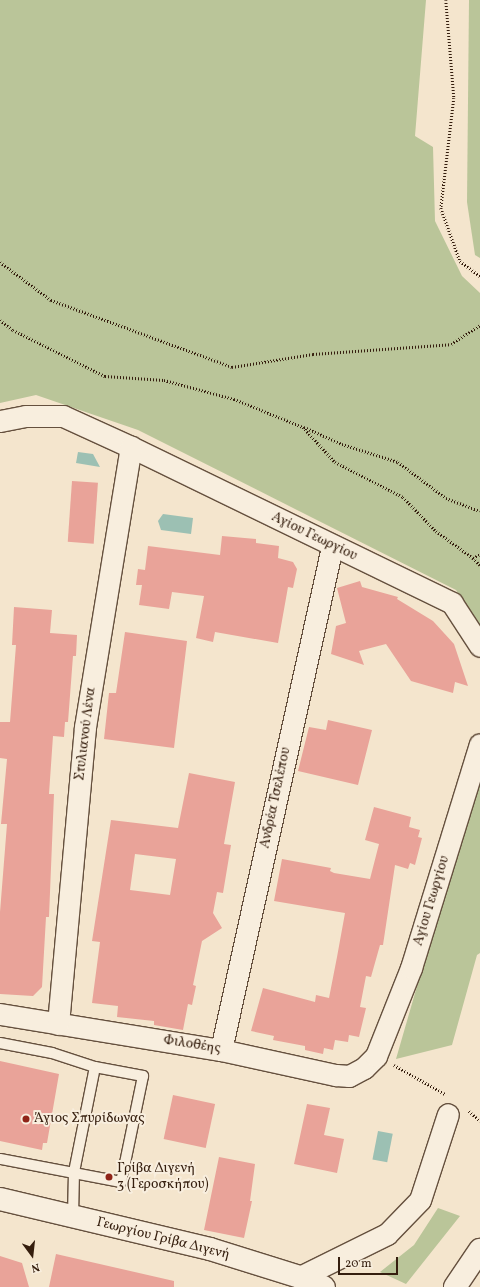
<!DOCTYPE html>
<meta charset="utf-8">
<style>
body{margin:0}
#map{position:relative;width:480px;height:1287px;overflow:hidden;background:#f4e5cd;font-family:Vollkorn,serif}
div>[style]{position:absolute}
.green>*{inset:0;background:#bac599}
.water>*{inset:0;background:#9cc0b3;transform-origin:0 0}
.building>*{inset:0;background:#e9a399;transform-origin:0 0}
.path>*{height:2.5px;margin-top:-1.25px;transform-origin:0;background:repeating-linear-gradient(90deg,#351e0e 0 1px,transparent 0 3px)}
.roads{filter:drop-shadow(1px 0 #65503e) drop-shadow(-1px 0 #65503e) drop-shadow(0 1px #65503e) drop-shadow(0 -1px #65503e)}
.lane>*{height:10px;margin:-5px;padding:0 5px;transform-origin:5px;border-radius:5px;background:#f8eede}
.street>*{height:21px;margin:-10.5px;padding:0 10.5px;transform-origin:10.5px;border-radius:10.5px;background:#f8eede}
.secondary>*{height:22px;margin:-11px;padding:0 11px;transform-origin:11px;border-radius:11px;background:#f8eede}
.dots>*{width:11px;height:11px;translate:-50% -50%;box-sizing:border-box;border:2px solid #f8eede;border-radius:50%}
span{translate:-50% -50%;white-space:nowrap;text-align:center;line-height:1.15;-webkit-text-stroke:4px #f8eede;paint-order:stroke}
.street-label{font-size:14px;color:#351e0e}
.poi-label{font-size:14px;color:#351e0e}
.left{translate:0 -50%;text-align:left}
.north{position:absolute;left:12px;top:1235px;width:40px;height:40px;-webkit-text-stroke:3px #f8eede;paint-order:stroke;rotate:165deg;font-size:11px;font-weight:700;line-height:16px;text-align:center;color:#351e0e}
.north::after{content:'';display:block;margin:auto;width:14px;height:18px;background:#351e0e;clip-path:polygon(50% 0,100% 100%,50% 72%,0 100%)}
.scale{position:absolute;left:338px;top:1257px;width:60px;height:18px;box-sizing:border-box;border:2px solid #351e0e;border-top:0;padding-left:5px;font-size:12px;line-height:14px;white-space:nowrap;color:#351e0e;-webkit-text-stroke:3px #f8eede;paint-order:stroke}
</style>
<div id="map">
<div class="green">
<i style="clip-path:polygon(0 0,426px 0,415px 136px,433px 147px,435px 221px,462px 276px,480px 293px,480px 626px,456px 590px,138px 430px,36px 395px,0 403px)"></i>
<i style="clip-path:polygon(469px 0,480px 0,480px 258px,475px 255px,467px 202px)"></i>
<i style="clip-path:polygon(480px 768px,480px 953px,477px 955px,452px 1045px,396px 1059px)"></i>
<i style="clip-path:polygon(438px 1208px,460px 1216px,406px 1284px,380px 1272px,414px 1245px)"></i>
</div>
<div class="water">
<i style="clip-path:polygon(78px 452px,93px 454px,100px 467px,76px 463px)"></i>
<i style="clip-path:polygon(163px 514px,193px 518px,191px 534px,161px 530px,158px 521px)"></i>
<i style="left:378px;top:1131px;width:15px;height:29px;rotate:11deg"></i>
</div>
<div class="building">
<i style="left:72px;top:481px;width:26px;height:61px;rotate:4deg"></i>
<i style="clip-path:polygon(222px 536px,256px 539px,256px 543px,279px 546px,278px 558px,293px 562px,297px 569px,293px 588px,288px 587px,278px 643px,215px 632px,213px 642px,196px 638px,204px 596px,172px 592px,169px 609px,139px 605px,142px 585px,136px 585px,138px 569px,145px 570px,148px 546px,220px 555px)"></i>
<i style="clip-path:polygon(360px 581px,362px 587px,398px 597px,397px 599px,433px 621px,454px 644px,468px 686px,455px 682px,453px 693px,411px 681px,386px 644px,359px 651px,364px 665px,331px 654px,336px 626px,346px 623px,337px 588px)"></i>
<i style="clip-path:polygon(14px 607px,52px 610px,50px 633px,77px 635px,76px 656px,73px 656px,68px 722px,65px 722px,64px 737px,53px 736px,49px 794px,54px 794px,49px 917px,46px 917px,42px 987px,33px 996px,0 994px,0 912px,7px 824px,1px 824px,7px 759px,0 758px,0 722px,10px 722px,16px 645px,12px 645px)"></i>
<i style="clip-path:polygon(125px 632px,187px 641px,174px 748px,104px 739px,109px 693px,116px 693px)"></i>
<i style="clip-path:polygon(328px 720px,372px 730px,358px 785px,298px 771px,309px 727px,326px 730px)"></i>
<i style="clip-path:polygon(evenodd,189px 773px,235px 782px,224px 844px,231px 845px,223px 893px,217px 892px,213px 913px,222px 928px,202px 941px,193px 985px,196px 986px,192px 1005px,188px 1004px,183px 1030px,154px 1025px,154px 1021px,117px 1017px,118px 1006px,92px 1003px,100px 942px,92px 941px,111px 820px,178px 828px,189px 773px,135px 854px,176px 859px,170px 895px,130px 890px,135px 854px)"></i>
<i style="clip-path:polygon(374px 807px,411px 817px,409px 827px,420px 830px,418px 837px,422px 838px,415px 865px,410px 863px,408px 869px,395px 865px,383px 945px,380px 945px,371px 977px,366px 976px,360px 1007px,366px 1008px,359px 1037px,349px 1035px,348px 1042px,335px 1040px,333px 1050px,324px 1048px,323px 1054px,305px 1050px,305px 1046px,273px 1040px,274px 1036px,251px 1031px,263px 988px,315px 1002px,316px 995px,329px 998px,337px 957px,345px 913px,274px 901px,282px 859px,331px 868px,330px 871px,334px 873px,370px 879px,379px 844px,365px 840px)"></i>
<i style="clip-path:polygon(0 1061px,59px 1074px,47px 1143px,43px 1143px,42px 1150px,0 1141px)"></i>
<i style="left:173px;top:1095px;width:43px;height:45px;rotate:12deg"></i>
<i style="clip-path:polygon(307px 1104px,330px 1108px,324px 1135px,344px 1139px,337px 1173px,294px 1164px)"></i>
<i style="clip-path:polygon(219px 1157px,255px 1164px,250px 1201px,252px 1201px,244px 1238px,204px 1230px)"></i>
<i style="clip-path:polygon(56px 1254px,174px 1281px,174px 1287px,49px 1287px)"></i>
<i style="clip-path:polygon(0 1256px,22px 1263px,29px 1287px,0 1287px)"></i>
</div>
<div class="path">
<i style="left:446px;top:0;width:98px;rotate:85.3deg"></i>
<i style="left:454px;top:98px;width:111px;rotate:96.7deg"></i>
<i style="left:441px;top:208px;width:56px;rotate:70.3deg"></i>
<i style="left:460px;top:261px;width:25px;rotate:37deg"></i>
<i style="left:0;top:262px;width:64px;rotate:36.7deg"></i>
<i style="left:51px;top:300px;width:193px;rotate:20.3deg"></i>
<i style="left:232px;top:367px;width:82px;rotate:-9.1deg"></i>
<i style="left:313px;top:354px;width:138px;rotate:-4.1deg"></i>
<i style="left:451px;top:344px;width:35px;rotate:-33deg"></i>
<i style="left:0;top:320px;width:16px;rotate:38deg"></i>
<i style="left:13px;top:330px;width:103px;rotate:26.6deg"></i>
<i style="left:105px;top:376px;width:59px;rotate:3.9deg"></i>
<i style="left:164px;top:380px;width:73px;rotate:15.2deg"></i>
<i style="left:234px;top:399px;width:74px;rotate:22.1deg"></i>
<i style="left:303px;top:427px;width:47px;rotate:47.6deg"></i>
<i style="left:335px;top:462px;width:76px;rotate:27.2deg"></i>
<i style="left:403px;top:497px;width:47px;rotate:45.9deg"></i>
<i style="left:436px;top:531px;width:46px;rotate:36.1deg"></i>
<i style="left:473px;top:558px;width:8px;rotate:-30deg"></i>
<i style="left:304px;top:427px;width:42px;rotate:24.1deg"></i>
<i style="left:342px;top:444px;width:59px;rotate:17.8deg"></i>
<i style="left:398px;top:462px;width:60px;rotate:36.9deg"></i>
<i style="left:446px;top:498px;width:36px;rotate:21deg"></i>
<i style="left:473px;top:558px;width:10px;rotate:45deg"></i>
<i style="left:394px;top:1065px;width:59px;rotate:29.6deg"></i>
<i style="left:469px;top:1111px;width:15px;rotate:42deg"></i>
</div>
<div class="roads">
<div class="lane">
<i style="left:0;top:1043px;width:53px;rotate:10.9deg"></i>
<i style="left:52px;top:1053px;width:45px;rotate:18deg"></i>
<i style="left:95px;top:1067px;width:49px;rotate:10.6deg"></i>
<i style="left:143px;top:1076px;width:108px;rotate:101.7deg"></i>
<i style="left:121px;top:1182px;width:123px;rotate:-169.2deg"></i>
<i style="left:73px;top:1216px;width:44px;rotate:-88.7deg"></i>
<i style="left:74px;top:1172px;width:107px;rotate:-78.7deg"></i>
</div>
<div class="street">
<i style="left:0;top:421px;width:26px;rotate:-11deg"></i>
<i style="left:26px;top:416px;width:37px"></i>
<i style="left:63px;top:416px;width:75px;rotate:24.5deg"></i>
<i style="left:131px;top:447px;width:357px;rotate:25.9deg"></i>
<i style="left:452px;top:603px;width:51px;rotate:56.9deg"></i>
<i style="left:0;top:1014px;width:224px;rotate:9.3deg"></i>
<i style="left:221px;top:1050px;width:118px;rotate:12.3deg"></i>
<i style="left:336px;top:1075px;width:13px;rotate:4deg"></i>
<i style="left:349px;top:1076px;width:17px;rotate:-28deg"></i>
<i style="left:364px;top:1068px;width:17px;rotate:-45deg"></i>
<i style="left:376px;top:1056px;width:95px;rotate:-68.3deg"></i>
<i style="left:411px;top:968px;width:234px;rotate:-72.9deg"></i>
<i style="left:58px;top:1024px;width:298px;rotate:-84.8deg"></i>
<i style="left:85px;top:727px;width:284px;rotate:-80.7deg"></i>
<i style="left:221px;top:1050px;width:515px;rotate:-77.56deg"></i>
<i style="left:300px;top:1277px;width:97px;rotate:-26.3deg"></i>
<i style="left:387px;top:1234px;width:47px;rotate:-45.9deg"></i>
<i style="left:420px;top:1200px;width:90px;rotate:-72deg"></i>
</div>
<div class="secondary">
<i style="left:0;top:1199px;width:216px;rotate:13.4deg"></i>
<i style="left:210px;top:1249px;width:94px;rotate:17.3deg"></i>
<i style="left:300px;top:1277px;width:26px;rotate:23deg"></i>
<i style="left:455px;top:1287px;width:45px;rotate:-56deg"></i>
</div>
</div>
<div class="dots">
<i style="left:26px;top:1119px;background:#8f2418"></i>
<i style="left:109px;top:1177px;background:#8f2418"></i>
</div>
<div class="street-label">
<span style="left:314px;top:537px;rotate:26deg">Αγίου Γεωργίου</span>
<span style="left:86px;top:734px;rotate:-83deg">Στυλιανού Λένα</span>
<span style="left:276px;top:798px;rotate:-78deg">Ανδρέα Τσελέπου</span>
<span style="left:432px;top:901px;rotate:-73deg">Αγίου Γεωργίου</span>
<span style="left:192px;top:1045px;rotate:9deg">Φιλοθέης</span>
<span style="left:163px;top:1239px;rotate:14deg">Γεωργίου Γρίβα Διγενή</span>
</div>
<div class="poi-label">
<span class="left" style="left:34px;top:1119px">Άγιος Σπυρίδωνας</span>
<span class="left" style="left:117px;top:1177px">Γρίβα Διγενή<br>3 (Γεροσκήπου)</span>
</div>
<div class="north">N</div>
<div class="scale">20 m</div>
</div>
